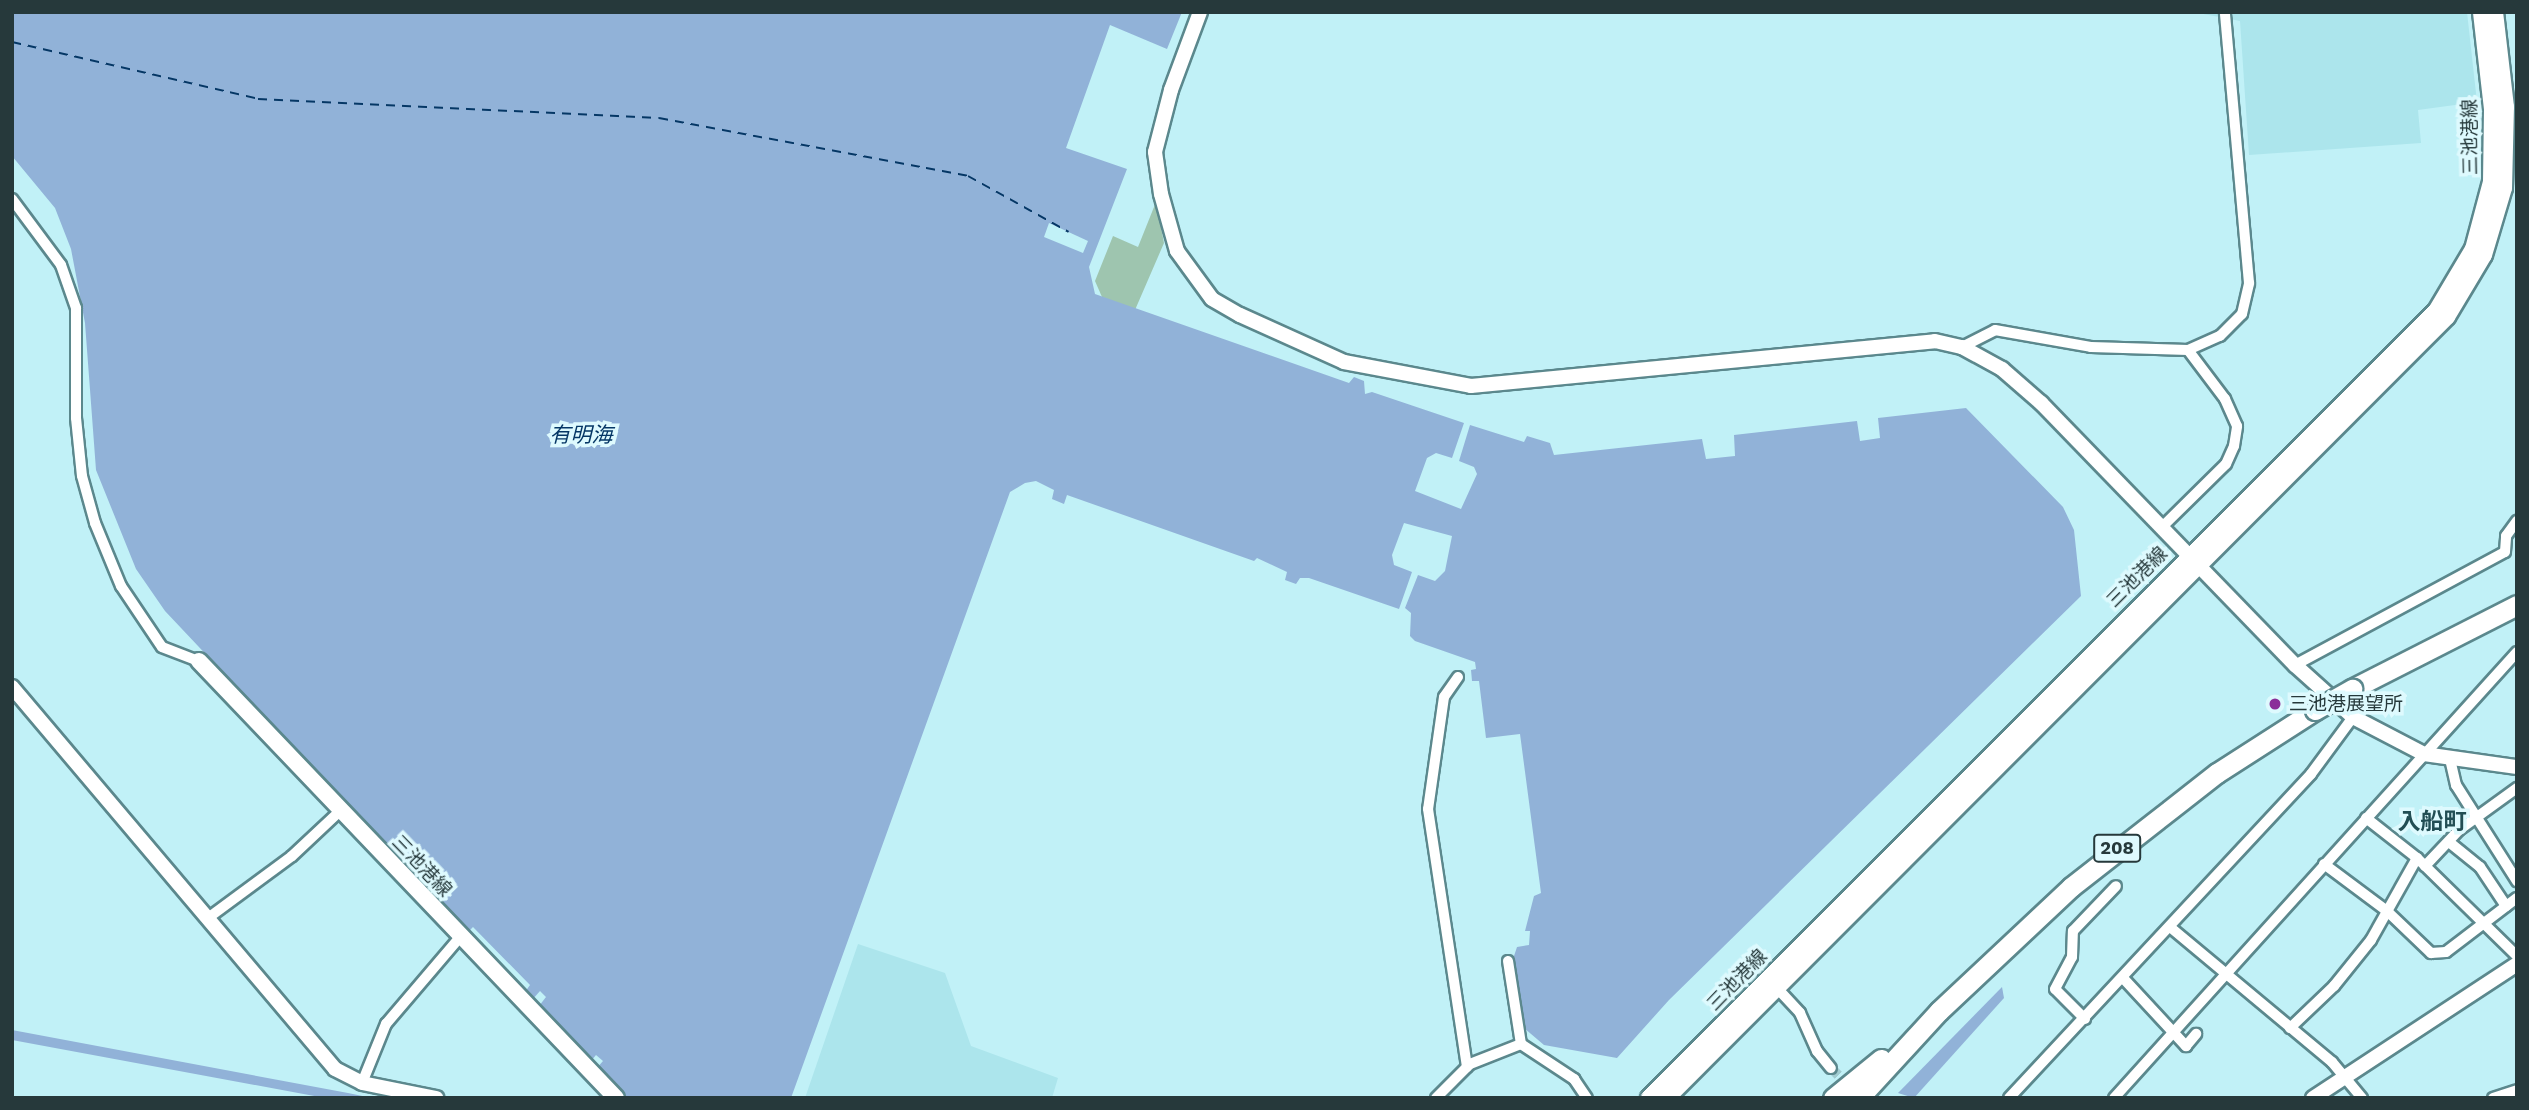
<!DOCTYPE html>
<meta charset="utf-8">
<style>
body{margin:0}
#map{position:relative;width:2529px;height:1110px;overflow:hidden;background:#c1f1f7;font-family:"Work Sans","Noto Sans JP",sans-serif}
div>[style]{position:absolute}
.built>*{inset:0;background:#ace5ec}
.green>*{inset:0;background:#9ec5af}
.water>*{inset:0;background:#91b2d8}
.pier>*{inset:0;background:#c1f1f7}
.ferry>*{height:2px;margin-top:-1px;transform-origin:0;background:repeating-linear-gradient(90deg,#053765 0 9px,transparent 0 16px)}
.minor-tunnel>*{height:10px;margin-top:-5px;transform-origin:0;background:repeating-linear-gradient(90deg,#a2ccd1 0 10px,transparent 0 15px)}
.roads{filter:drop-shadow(2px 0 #5b888d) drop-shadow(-2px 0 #5b888d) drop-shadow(0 2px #5b888d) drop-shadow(0 -2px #5b888d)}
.minor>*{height:10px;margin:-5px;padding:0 5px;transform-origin:5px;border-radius:5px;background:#fff}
.tertiary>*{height:14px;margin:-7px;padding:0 7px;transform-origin:7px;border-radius:7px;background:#fff}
.secondary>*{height:16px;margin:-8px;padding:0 8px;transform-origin:8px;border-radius:8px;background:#fff}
.motorway>*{height:19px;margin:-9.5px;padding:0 9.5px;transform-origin:9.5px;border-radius:9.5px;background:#fff}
.bridges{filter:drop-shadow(2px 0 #5b888d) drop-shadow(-2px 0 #5b888d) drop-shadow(0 2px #5b888d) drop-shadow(0 -2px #5b888d)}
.motorway-bridge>*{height:19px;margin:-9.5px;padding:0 9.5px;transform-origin:9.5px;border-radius:9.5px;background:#fff}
.dots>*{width:19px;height:19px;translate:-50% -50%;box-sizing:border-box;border:4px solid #defafe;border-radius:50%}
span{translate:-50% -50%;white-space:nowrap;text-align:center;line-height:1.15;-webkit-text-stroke:7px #defafe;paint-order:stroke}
.shield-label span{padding:2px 5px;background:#defafe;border:2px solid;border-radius:5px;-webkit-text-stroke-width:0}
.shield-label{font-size:18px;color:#26393b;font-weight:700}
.street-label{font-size:19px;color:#26393b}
.poi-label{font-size:19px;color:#26393b}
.left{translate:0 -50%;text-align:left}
.water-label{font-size:21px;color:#053765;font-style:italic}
.quarter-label{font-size:23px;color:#224e54;font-weight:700}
.frame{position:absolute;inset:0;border:14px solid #26393b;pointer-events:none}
</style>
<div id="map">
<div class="built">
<i style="clip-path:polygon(2193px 12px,2467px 12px,2477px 102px,2418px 110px,2421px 143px,2249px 155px,2240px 21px)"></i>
<i style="clip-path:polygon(858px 944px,945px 973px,971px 1046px,1058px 1078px,1052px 1098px,805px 1098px)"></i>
</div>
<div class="green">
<i style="clip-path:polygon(1156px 202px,1164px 243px,1135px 310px,1102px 297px,1095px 281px,1113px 236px,1138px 247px)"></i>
</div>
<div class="water">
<i style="clip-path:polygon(12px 12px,1182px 12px,1167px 49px,1110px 25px,1066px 148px,1127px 169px,1089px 267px,1095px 294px,1349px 383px,1354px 377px,1364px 381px,1365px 394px,1372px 392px,1464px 423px,1452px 458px,1436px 453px,1427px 458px,1415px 491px,1461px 509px,1477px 474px,1474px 467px,1459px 461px,1470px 425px,1524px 442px,1527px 436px,1550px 443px,1554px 455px,1702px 439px,1706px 459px,1735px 456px,1734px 435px,1857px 421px,1860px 441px,1880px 438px,1878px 418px,1966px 408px,2063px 507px,2074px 530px,2081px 596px,1669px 1000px,1617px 1058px,1544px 1045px,1524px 1028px,1514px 956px,1517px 947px,1529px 945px,1530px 931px,1525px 931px,1534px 896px,1541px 893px,1520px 734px,1486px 738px,1479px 681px,1472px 681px,1471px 670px,1476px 669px,1475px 662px,1415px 641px,1410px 636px,1411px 613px,1405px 608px,1418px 575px,1435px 581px,1445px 571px,1452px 536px,1404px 523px,1392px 555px,1394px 565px,1412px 572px,1399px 609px,1309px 578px,1300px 578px,1296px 584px,1285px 580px,1287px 572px,1257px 558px,1254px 561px,1067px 495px,1064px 504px,1052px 499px,1054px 490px,1036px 481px,1025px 483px,1010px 492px,791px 1098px,624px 1098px,596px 1069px,603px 1061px,596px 1055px,591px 1061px,539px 1006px,546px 997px,540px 991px,532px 1000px,525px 992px,530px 985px,473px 927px,468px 932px,165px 611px,136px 569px,96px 470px,85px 323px,71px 249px,55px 208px,12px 156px)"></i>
<i style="clip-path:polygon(2002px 987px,2004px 998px,1914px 1098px,1898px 1093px)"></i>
<i style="clip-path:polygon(12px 1030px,348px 1093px,372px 1098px,325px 1098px,12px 1040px)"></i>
</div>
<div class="pier">
<i style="clip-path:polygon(1049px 223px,1088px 241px,1083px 253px,1044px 237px)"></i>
</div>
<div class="ferry">
<i style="left:12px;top:42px;width:253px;rotate:13deg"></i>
<i style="left:258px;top:99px;width:401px;rotate:2.7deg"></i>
<i style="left:659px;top:118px;width:314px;rotate:10.6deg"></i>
<i style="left:968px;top:176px;width:115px;rotate:29deg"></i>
</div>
<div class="minor-tunnel">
<i style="left:1831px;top:1068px;width:28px;rotate:45deg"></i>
</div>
<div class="roads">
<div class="minor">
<i style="left:12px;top:199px;width:82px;rotate:53.4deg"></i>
<i style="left:61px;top:265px;width:46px;rotate:70.8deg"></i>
<i style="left:76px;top:308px;width:110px;rotate:90deg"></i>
<i style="left:76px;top:418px;width:58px;rotate:84.1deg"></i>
<i style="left:82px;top:476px;width:49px;rotate:74.5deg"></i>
<i style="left:95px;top:523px;width:68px;rotate:67.6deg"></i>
<i style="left:121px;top:586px;width:73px;rotate:56.1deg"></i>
<i style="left:162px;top:647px;width:40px;rotate:21deg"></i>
<i style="left:1962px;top:347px;width:37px;rotate:-27deg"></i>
<i style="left:1995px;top:330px;width:97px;rotate:10deg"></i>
<i style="left:2091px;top:347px;width:97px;rotate:1.8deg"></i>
<i style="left:2188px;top:350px;width:35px;rotate:-24deg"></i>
<i style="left:2220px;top:336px;width:31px;rotate:-45deg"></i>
<i style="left:2242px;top:314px;width:32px;rotate:-77deg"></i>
<i style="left:2249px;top:283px;width:272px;rotate:-95.1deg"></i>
<i style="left:2161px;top:528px;width:91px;rotate:-44.6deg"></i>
<i style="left:2226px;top:464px;width:20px;rotate:-66deg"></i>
<i style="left:2234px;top:446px;width:20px;rotate:-81deg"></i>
<i style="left:2237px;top:426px;width:30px;rotate:-114deg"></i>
<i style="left:2225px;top:399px;width:61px;rotate:-127.1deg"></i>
<i style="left:2295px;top:665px;width:238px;rotate:-28.3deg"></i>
<i style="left:2505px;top:552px;width:16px;rotate:-86deg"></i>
<i style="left:2506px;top:536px;width:19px;rotate:-54deg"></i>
<i style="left:1458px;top:677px;width:24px;rotate:125deg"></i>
<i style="left:1444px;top:697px;width:113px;rotate:98.1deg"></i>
<i style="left:1428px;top:809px;width:261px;rotate:81.4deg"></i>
<i style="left:2450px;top:759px;width:27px;rotate:77deg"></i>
<i style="left:2456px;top:785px;width:114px;rotate:57.6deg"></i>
<i style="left:2366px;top:818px;width:65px;rotate:38.1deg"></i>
<i style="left:2417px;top:858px;width:140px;rotate:44.4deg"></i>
<i style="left:2449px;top:842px;width:40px;rotate:39deg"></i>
<i style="left:2480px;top:867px;width:47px;rotate:56.3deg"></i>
<i style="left:2324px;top:864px;width:79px;rotate:36.7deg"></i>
<i style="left:2387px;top:911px;width:61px;rotate:43.7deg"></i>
<i style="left:2431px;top:953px;width:15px;rotate:-4deg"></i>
<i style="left:2446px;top:952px;width:89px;rotate:-37.3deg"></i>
<i style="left:2425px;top:866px;width:50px;rotate:-46.6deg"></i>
<i style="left:2459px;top:830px;width:72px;rotate:-35.9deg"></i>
<i style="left:208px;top:918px;width:104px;rotate:-36.4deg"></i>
<i style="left:292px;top:856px;width:66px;rotate:-43.2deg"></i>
<i style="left:2170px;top:927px;width:211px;rotate:39.8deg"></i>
<i style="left:2332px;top:1062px;width:47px;rotate:50.2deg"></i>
<i style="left:1508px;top:961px;width:84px;rotate:81.1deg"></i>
<i style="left:2123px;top:978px;width:93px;rotate:47.2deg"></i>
<i style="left:2186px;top:1046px;width:16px;rotate:-50deg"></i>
<i style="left:1777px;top:988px;width:34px;rotate:47deg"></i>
<i style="left:1800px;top:1013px;width:42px;rotate:65.9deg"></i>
<i style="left:1817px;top:1051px;width:22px;rotate:51deg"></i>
<i style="left:2085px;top:1019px;width:42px;rotate:-135deg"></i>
<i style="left:2055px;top:989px;width:36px;rotate:-62deg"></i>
<i style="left:2072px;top:957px;width:26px;rotate:-88deg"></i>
<i style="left:2073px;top:931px;width:62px;rotate:-46.3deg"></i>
<i style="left:2290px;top:1028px;width:61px;rotate:-43.7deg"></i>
<i style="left:2334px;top:986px;width:59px;rotate:-51.2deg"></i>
<i style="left:2371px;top:940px;width:94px;rotate:-60.7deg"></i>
<i style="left:1521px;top:1044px;width:64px;rotate:33.4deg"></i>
<i style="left:1574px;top:1079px;width:23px;rotate:56deg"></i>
<i style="left:362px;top:1083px;width:64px;rotate:-67.9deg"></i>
<i style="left:386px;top:1024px;width:116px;rotate:-49.6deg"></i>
<i style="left:1436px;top:1098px;width:48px;rotate:-45deg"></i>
<i style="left:1470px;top:1064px;width:55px;rotate:-21.4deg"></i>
<i style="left:2009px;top:1098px;width:443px;rotate:-47deg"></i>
<i style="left:2311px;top:774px;width:71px;rotate:-53.6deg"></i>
<i style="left:2114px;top:1098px;width:601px;rotate:-47.9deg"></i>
<i style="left:2493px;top:1098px;width:25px;rotate:-18deg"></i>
</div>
<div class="tertiary">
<i style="left:1200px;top:12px;width:83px;rotate:110.4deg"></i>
<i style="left:1171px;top:90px;width:64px;rotate:104.5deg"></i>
<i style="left:1155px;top:152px;width:42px;rotate:81.9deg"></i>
<i style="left:1161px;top:194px;width:59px;rotate:74.3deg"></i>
<i style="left:1177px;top:251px;width:59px;rotate:53.9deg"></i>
<i style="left:1212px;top:299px;width:32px;rotate:30deg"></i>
<i style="left:1240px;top:315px;width:114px;rotate:24.3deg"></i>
<i style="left:1344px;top:362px;width:129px;rotate:10.7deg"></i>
<i style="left:1471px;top:386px;width:466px;rotate:-5.5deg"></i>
<i style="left:1935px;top:341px;width:28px;rotate:13deg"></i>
<i style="left:1962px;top:347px;width:46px;rotate:28.8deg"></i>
<i style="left:2002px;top:369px;width:52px;rotate:41.1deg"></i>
<i style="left:2041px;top:403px;width:365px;rotate:45.9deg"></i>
<i style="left:2295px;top:665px;width:78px;rotate:41.9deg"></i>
<i style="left:2353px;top:717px;width:80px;rotate:27.5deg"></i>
<i style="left:2424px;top:754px;width:94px;rotate:8deg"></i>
<i style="left:12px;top:687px;width:500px;rotate:49.78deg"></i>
<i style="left:335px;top:1069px;width:30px;rotate:27deg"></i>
<i style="left:362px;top:1083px;width:76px;rotate:11.5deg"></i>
<i style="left:2313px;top:1098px;width:244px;rotate:-33.3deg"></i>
</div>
<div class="secondary">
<i style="left:199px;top:661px;width:604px;rotate:46.34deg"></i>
<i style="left:1649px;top:1098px;width:1113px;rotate:-45deg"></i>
<i style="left:2436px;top:311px;width:72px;rotate:-59.2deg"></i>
<i style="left:2473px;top:249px;width:69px;rotate:-75deg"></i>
<i style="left:2491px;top:182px;width:73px;rotate:-89.2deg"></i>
<i style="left:2492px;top:109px;width:98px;rotate:-96.5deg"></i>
<i style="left:1667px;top:1098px;width:1104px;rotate:-45.04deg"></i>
<i style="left:2447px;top:317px;width:72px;rotate:-59.2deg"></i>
<i style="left:2484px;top:255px;width:70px;rotate:-73.4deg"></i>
<i style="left:2504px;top:188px;width:81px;rotate:-88.6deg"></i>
<i style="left:2506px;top:107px;width:96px;rotate:-96.6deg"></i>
</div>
<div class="motorway">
<i style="left:2352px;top:689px;width:185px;rotate:-27deg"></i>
<i style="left:1833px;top:1098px;width:62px;rotate:-39.1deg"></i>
<i style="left:1859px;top:1098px;width:118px;rotate:-47.4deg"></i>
<i style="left:1939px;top:1011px;width:181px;rotate:-43.2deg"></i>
<i style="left:2071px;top:887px;width:185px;rotate:-38deg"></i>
<i style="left:2217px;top:773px;width:117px;rotate:-32.7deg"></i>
</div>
</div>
<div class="bridges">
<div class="motorway-bridge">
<i style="left:2315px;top:710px;width:43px;rotate:-29.6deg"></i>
</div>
</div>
<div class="dots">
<i style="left:2275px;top:704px;background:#8a2e99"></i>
</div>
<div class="shield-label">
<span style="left:2117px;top:848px">208</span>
</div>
<div class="street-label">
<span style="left:2470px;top:137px;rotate:-91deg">三池港線</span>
<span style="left:2137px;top:577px;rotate:-45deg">三池港線</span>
<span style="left:422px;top:866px;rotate:46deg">三池港線</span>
<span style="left:1737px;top:980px;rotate:-46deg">三池港線</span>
</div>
<div class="poi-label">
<span class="left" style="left:2289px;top:704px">三池港展望所</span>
</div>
<div class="water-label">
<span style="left:581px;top:435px">有明海</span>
</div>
<div class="quarter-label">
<span style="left:2432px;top:822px">入船町</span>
</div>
<div class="frame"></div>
</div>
